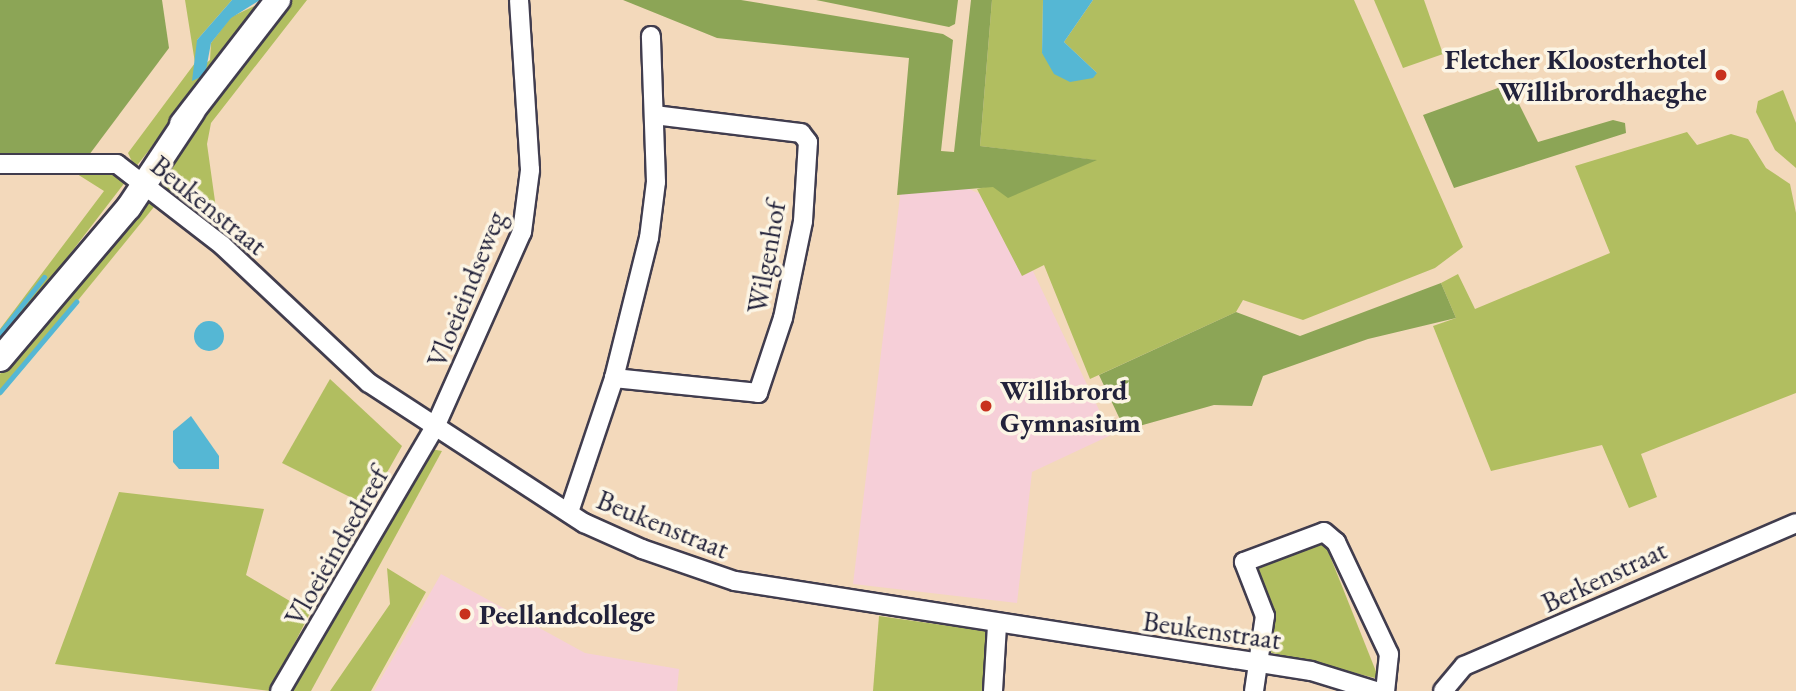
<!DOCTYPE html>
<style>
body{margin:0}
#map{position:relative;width:1796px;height:691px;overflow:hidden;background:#f3d9bb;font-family:"EB Garamond",serif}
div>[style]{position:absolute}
.built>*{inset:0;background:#f6cfd8}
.green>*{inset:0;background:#b1be60}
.forest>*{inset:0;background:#8ca556}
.water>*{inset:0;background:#55b7d4}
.round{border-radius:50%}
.stream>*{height:4.5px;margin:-2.25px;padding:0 2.25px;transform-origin:2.25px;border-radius:2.25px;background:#55b7d4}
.roads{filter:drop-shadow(2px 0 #413d4e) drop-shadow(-2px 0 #413d4e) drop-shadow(0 2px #413d4e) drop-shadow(0 -2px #413d4e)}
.street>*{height:18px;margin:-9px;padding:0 9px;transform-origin:9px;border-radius:9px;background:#fff}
.secondary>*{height:24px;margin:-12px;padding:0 12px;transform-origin:12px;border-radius:12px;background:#fff}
.dots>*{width:19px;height:19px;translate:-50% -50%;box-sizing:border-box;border:4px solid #fcf5e5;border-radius:50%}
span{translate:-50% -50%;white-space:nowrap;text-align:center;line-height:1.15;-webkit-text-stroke:7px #fcf5e5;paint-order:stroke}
.poi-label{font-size:28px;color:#22223b;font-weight:700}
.right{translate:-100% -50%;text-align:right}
.left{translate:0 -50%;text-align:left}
.street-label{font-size:28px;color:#22223b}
</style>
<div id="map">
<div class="built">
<i style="clip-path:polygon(903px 172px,944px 177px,1001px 204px,1111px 435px,1032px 472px,1017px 603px,853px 584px)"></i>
<i style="clip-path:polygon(441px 574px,585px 653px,679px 669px,677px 691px,374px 691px)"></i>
</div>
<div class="green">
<i style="clip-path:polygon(185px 0,232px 0,197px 40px,197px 71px,210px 60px,211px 43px,231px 17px,267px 0,135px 168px,128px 153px,195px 63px)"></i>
<i style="clip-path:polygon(289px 0,307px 0,211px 123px,207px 144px,220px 237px,152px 184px)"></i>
<i style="clip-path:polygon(992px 0,1043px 0,1042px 53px,1097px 73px,1064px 42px,1093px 0,1354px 0,1463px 247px,1435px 268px,1303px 320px,1243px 300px,1236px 312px,1090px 379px,1044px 265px,1022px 276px,977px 189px,1095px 160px,980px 146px)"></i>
<i style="clip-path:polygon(1374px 0,1424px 0,1443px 54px,1403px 68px)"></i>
<i style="clip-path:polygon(1783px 90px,1796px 123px,1796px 168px,1775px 150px,1756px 112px,1758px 101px)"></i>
<i style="clip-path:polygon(1687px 132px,1697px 145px,1731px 134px,1748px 139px,1766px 168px,1790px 184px,1796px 213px,1796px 393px,1641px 454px,1657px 497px,1629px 508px,1602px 445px,1491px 471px,1433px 326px,1456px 318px,1441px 283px,1458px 274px,1475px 309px,1610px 253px,1575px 166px)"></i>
<i style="clip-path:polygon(66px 167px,115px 173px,126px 181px,0 345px,0 329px,104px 191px)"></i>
<i style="clip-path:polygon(145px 193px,158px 202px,0 396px,0 374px)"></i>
<i style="clip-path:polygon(330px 379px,402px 446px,368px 506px,282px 463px)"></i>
<i style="clip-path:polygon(431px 449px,442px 451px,311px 691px,289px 691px)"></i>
<i style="clip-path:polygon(119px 492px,264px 509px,246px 575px,310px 613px,270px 691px,55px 664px)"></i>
<i style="clip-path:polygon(1319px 541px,1326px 546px,1379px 679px,1269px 652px,1253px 561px)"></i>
<i style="clip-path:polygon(387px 568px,426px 592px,371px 691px,330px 691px,390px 604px)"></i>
<i style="clip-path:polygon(879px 616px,992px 632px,990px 691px,873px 691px)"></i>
</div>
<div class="forest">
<i style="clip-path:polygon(0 0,162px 0,169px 48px,89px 155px,0 155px)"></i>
<i style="clip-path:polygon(623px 0,741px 0,943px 34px,953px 40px,941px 151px,954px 152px,971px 0,992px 0,980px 146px,1097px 160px,1008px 198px,993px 187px,897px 195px,909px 58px,717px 38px)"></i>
<i style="clip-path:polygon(816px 0,958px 0,955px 24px,949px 27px)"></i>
<i style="clip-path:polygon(1509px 84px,1538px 142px,1613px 120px,1625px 123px,1626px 133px,1454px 188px,1423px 115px)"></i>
<i style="clip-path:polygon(1441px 283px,1456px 318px,1368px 339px,1263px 376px,1252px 406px,1214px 405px,1125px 430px,1099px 375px,1236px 312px,1300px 336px)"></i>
</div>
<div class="water">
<i style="clip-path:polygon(232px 0,260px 0,231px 18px,211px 43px,205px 75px,192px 81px,197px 40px)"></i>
<i style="clip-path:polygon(1043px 0,1093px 0,1064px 42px,1097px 73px,1093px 78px,1070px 82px,1054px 74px,1042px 53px)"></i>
<i class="round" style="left:194px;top:321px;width:30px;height:30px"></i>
<i style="clip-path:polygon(191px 416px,219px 456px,219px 469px,179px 469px,173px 462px,173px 431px)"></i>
</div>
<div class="stream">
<i style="left:0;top:333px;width:71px;rotate:-51.8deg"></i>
<i style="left:0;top:392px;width:118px;rotate:-49.8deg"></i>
</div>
<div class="roads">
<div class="street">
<i style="left:0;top:164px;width:117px"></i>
<i style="left:117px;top:164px;width:134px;rotate:37.7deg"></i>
<i style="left:223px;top:246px;width:200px;rotate:43.2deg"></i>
<i style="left:369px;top:383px;width:257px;rotate:33.1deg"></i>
<i style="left:584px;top:523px;width:64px;rotate:24.1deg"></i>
<i style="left:642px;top:549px;width:98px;rotate:19deg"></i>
<i style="left:735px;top:581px;width:583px;rotate:8.88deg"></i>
<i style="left:1311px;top:671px;width:68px;rotate:17.1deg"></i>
<i style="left:614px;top:378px;width:145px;rotate:5.9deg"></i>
<i style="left:758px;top:393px;width:79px;rotate:-71.6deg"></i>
<i style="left:783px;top:318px;width:99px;rotate:-78.3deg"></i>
<i style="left:803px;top:221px;width:79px;rotate:-86.4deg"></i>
<i style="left:808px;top:142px;width:11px;rotate:-128deg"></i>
<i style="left:801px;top:133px;width:147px;rotate:-173deg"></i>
<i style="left:569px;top:512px;width:141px;rotate:-71.4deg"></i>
<i style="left:614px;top:378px;width:144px;rotate:-76deg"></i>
<i style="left:649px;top:238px;width:56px;rotate:-82.9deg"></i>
<i style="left:656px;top:182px;width:146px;rotate:-92deg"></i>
<i style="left:280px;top:691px;width:306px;rotate:-59.6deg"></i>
<i style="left:435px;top:427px;width:214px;rotate:-66deg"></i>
<i style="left:522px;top:232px;width:63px;rotate:-82.6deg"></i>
<i style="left:530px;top:170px;width:170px;rotate:-93.7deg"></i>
<i style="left:993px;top:691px;width:66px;rotate:-86.5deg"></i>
<i style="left:1254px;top:691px;width:76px;rotate:-81.7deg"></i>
<i style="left:1265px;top:616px;width:58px;rotate:-111.3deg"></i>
<i style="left:1244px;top:562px;width:85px;rotate:-20.6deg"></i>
<i style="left:1324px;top:532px;width:16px;rotate:40deg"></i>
<i style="left:1336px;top:542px;width:124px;rotate:64.7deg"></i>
<i style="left:1389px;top:654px;width:37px;rotate:96deg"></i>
<i style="left:1443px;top:691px;width:33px;rotate:-50deg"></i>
<i style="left:1464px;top:666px;width:361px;rotate:-23.3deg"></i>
</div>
<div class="secondary">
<i style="left:182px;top:124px;width:157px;rotate:-52.3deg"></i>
<i style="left:0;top:359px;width:199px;rotate:-49.7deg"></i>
<i style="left:129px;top:207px;width:114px;rotate:-56.4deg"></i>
</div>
</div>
<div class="dots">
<i style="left:1721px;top:75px;background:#c8321e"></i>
<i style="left:986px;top:406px;background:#c8321e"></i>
<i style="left:465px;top:614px;background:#c8321e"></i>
</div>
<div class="poi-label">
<span class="right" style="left:1707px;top:75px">Fletcher Kloosterhotel<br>Willibrordhaeghe</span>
<span class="left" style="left:1000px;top:406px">Willibrord<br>Gymnasium</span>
<span class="left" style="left:479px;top:614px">Peellandcollege</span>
</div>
<div class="street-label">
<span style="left:209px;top:205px;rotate:39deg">Beukenstraat</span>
<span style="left:766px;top:257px;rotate:-80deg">Wilgenhof</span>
<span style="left:466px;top:289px;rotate:-68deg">Vloeieindseweg</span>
<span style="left:663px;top:524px;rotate:22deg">Beukenstraat</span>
<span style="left:336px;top:546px;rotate:-60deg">Vloeieindsedreef</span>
<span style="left:1604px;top:576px;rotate:-25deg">Berkenstraat</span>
<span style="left:1212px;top:630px;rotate:8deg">Beukenstraat</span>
</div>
</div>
